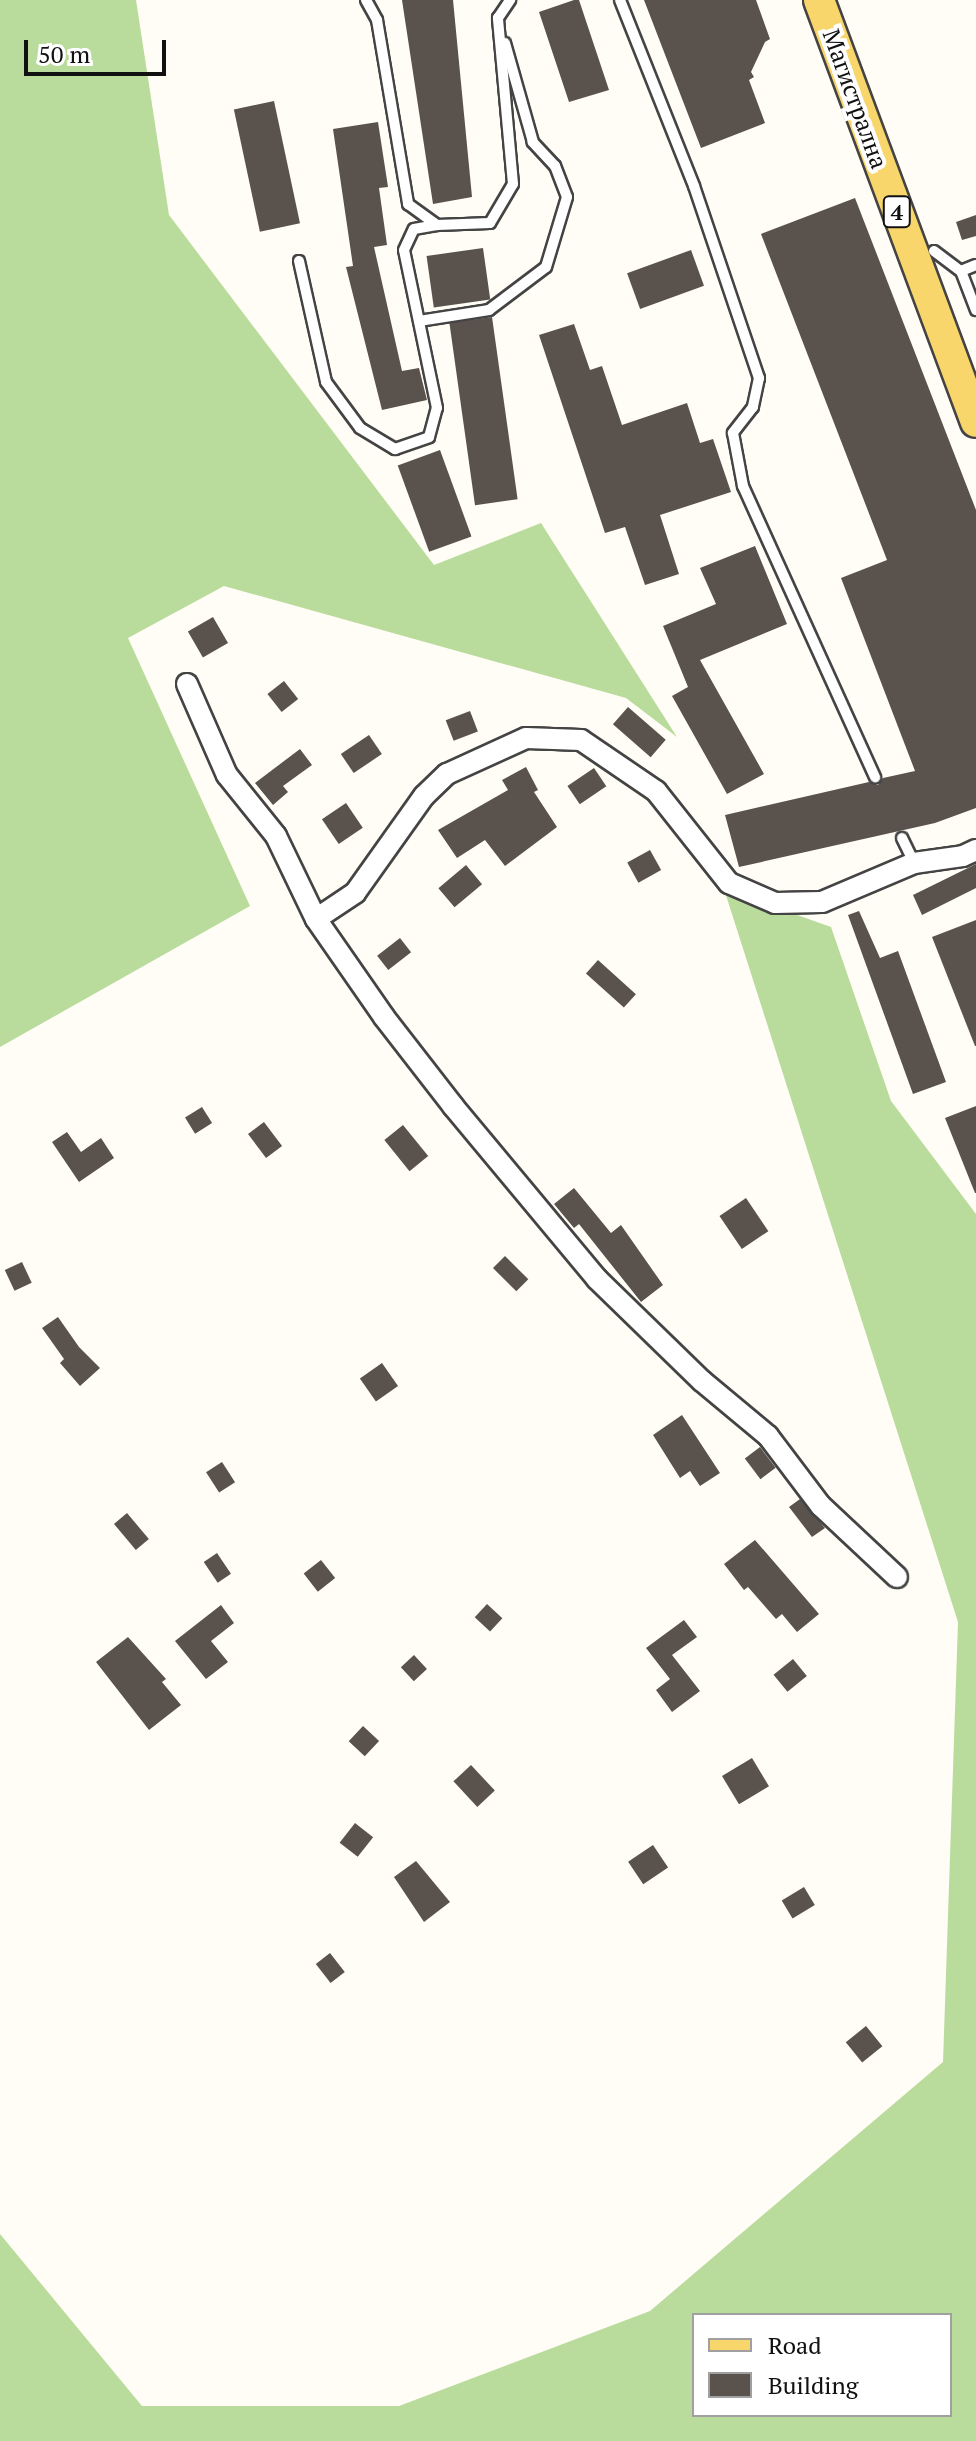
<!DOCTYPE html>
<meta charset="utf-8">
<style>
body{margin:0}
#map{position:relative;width:976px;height:2441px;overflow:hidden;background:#fffdf5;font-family:"PT Serif",serif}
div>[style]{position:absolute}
.forest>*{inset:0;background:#b9dc9c}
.building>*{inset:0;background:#5a524d;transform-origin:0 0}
.roads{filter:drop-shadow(2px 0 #444) drop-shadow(-2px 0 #444) drop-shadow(0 2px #444) drop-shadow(0 -2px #444)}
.service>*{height:10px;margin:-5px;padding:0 5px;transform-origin:5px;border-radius:5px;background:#fff}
.minor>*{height:20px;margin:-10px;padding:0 10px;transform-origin:10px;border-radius:10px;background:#fff}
.primary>*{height:30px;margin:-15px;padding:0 15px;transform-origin:15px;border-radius:15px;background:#f9d66b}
span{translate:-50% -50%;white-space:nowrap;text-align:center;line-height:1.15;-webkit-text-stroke:8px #fff;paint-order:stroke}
.shield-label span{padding:2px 6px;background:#fff;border:2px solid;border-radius:6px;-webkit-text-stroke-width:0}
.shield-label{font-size:22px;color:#111;font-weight:700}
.street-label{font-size:24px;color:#111}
.legend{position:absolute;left:692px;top:2313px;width:260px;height:104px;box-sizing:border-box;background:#fff;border:2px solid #a0a0a0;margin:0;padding:10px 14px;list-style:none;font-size:24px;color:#111}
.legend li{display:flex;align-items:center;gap:16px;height:40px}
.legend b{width:40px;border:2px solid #a0a0a0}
.scale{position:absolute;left:24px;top:40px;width:142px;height:36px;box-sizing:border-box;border:4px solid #111;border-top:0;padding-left:10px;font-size:24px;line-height:28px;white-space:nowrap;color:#111;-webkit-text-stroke:6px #fff;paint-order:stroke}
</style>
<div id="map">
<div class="forest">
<i style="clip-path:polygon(0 0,136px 0,169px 215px,434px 565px,541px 523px,677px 737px,626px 698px,224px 586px,128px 638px,250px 906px,0 1047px)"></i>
<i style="clip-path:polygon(evenodd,724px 889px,831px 927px,891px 1101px,976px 1214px,976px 2441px,0 2441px,0 2234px,142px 2406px,399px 2406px,650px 2311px,943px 2062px,958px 1622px,724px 889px,694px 2315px,950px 2315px,950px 2415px,694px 2415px,694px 2315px)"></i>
</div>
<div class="building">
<i style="clip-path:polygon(402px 0,453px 0,472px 197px,433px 204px)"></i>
<i style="clip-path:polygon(574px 0,579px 0,609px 90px,569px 102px,539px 12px)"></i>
<i style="clip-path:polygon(644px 0,756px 0,770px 39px,765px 42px,751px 72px,754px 77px,749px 80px,765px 123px,701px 148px)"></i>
<i style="left:274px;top:101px;width:125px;height:41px;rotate:78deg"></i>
<i style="clip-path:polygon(378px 122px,388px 187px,379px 188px,387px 245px,374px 247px,402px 371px,419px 368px,427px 400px,382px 410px,346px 267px,353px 266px,333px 129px)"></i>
<i style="clip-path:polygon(855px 198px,976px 510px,976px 808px,935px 823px,739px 867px,725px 815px,869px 782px,878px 785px,883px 778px,915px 771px,841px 578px,887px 560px,761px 234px)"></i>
<i style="clip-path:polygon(976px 215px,976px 236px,962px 240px,956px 222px)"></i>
<i style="left:483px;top:248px;width:52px;height:57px;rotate:82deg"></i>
<i style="left:691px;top:250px;width:38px;height:68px;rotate:70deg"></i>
<i style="left:492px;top:317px;width:184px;height:43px;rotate:82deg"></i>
<i style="clip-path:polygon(574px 324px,590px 370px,602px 366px,622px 425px,687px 403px,700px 443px,713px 439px,731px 492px,660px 515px,679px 574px,645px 585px,625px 527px,605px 533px,539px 335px)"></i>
<i style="left:440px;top:450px;width:92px;height:45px;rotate:70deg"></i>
<i style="clip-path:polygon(755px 546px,787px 624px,700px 660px,764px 774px,727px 794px,672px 696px,688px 687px,663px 626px,716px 604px,700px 568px)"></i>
<i style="left:213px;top:617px;width:30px;height:29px;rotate:60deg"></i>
<i style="left:284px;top:681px;width:23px;height:21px;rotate:52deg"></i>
<i style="left:628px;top:707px;width:50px;height:23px;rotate:41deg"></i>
<i style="left:470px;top:711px;width:22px;height:26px;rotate:69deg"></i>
<i style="left:369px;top:735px;width:23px;height:34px;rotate:56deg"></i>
<i style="clip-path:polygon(300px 749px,312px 765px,283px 786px,288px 792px,273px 805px,255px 783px)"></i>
<i style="clip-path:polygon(526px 767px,538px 790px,534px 792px,557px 827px,505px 866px,485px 840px,457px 858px,438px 830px,508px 790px,502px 780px)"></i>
<i style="left:594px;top:768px;width:22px;height:32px;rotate:56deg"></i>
<i style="left:346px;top:803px;width:30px;height:29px;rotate:56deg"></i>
<i style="left:650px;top:850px;width:23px;height:26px;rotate:61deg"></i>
<i style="clip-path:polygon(976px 864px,976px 888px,922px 915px,913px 895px)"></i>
<i style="left:466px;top:865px;width:25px;height:36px;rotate:50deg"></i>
<i style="clip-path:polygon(859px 911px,880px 958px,898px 951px,946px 1082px,913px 1094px,848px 915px)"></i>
<i style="clip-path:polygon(976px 920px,976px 1046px,975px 1046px,932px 937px)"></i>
<i style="left:400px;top:938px;width:18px;height:29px;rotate:52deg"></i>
<i style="left:598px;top:960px;width:51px;height:18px;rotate:42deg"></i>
<i style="clip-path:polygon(976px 1106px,976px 1193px,975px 1193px,945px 1118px)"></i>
<i style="left:202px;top:1107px;width:19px;height:20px;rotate:58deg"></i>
<i style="left:264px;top:1122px;width:30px;height:20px;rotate:53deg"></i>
<i style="left:403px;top:1125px;width:40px;height:24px;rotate:51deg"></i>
<i style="clip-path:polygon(67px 1132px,81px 1152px,101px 1138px,114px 1158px,79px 1182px,52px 1142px)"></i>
<i style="clip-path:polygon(574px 1188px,611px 1233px,621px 1225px,663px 1285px,641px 1302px,579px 1224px,574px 1228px,554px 1204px)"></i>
<i style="left:746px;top:1198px;width:40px;height:32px;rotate:56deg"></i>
<i style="left:505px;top:1256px;width:33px;height:17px;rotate:45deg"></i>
<i style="left:22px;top:1262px;width:23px;height:19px;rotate:65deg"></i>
<i style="clip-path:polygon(58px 1317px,79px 1347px,100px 1368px,80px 1386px,60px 1363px,64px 1359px,42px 1328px)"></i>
<i style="left:382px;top:1363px;width:28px;height:27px;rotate:55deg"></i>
<i style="clip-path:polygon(682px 1415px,720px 1473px,700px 1486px,690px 1471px,680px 1478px,653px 1435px)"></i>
<i style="left:760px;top:1447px;width:26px;height:19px;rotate:53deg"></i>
<i style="left:222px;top:1462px;width:24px;height:19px;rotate:57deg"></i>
<i style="clip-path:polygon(800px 1499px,825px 1528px,812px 1537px,789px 1507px)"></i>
<i style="left:127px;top:1513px;width:34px;height:17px;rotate:50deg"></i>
<i style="clip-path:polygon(755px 1540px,819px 1614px,797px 1632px,782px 1614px,776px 1619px,748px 1587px,744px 1590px,724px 1564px)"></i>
<i style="left:217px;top:1553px;width:25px;height:16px;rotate:56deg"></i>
<i style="left:321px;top:1560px;width:23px;height:22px;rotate:52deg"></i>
<i style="left:487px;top:1604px;width:21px;height:18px;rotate:43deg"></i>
<i style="clip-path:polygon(221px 1605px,234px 1623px,211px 1641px,228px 1662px,206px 1679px,175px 1641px)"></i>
<i style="clip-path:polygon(684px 1620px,697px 1637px,672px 1655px,700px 1691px,672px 1712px,656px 1690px,670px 1679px,646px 1648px)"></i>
<i style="clip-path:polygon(128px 1637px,166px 1679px,162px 1682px,181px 1705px,149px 1730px,96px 1662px)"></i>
<i style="left:414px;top:1655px;width:19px;height:18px;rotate:47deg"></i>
<i style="left:793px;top:1659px;width:22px;height:25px;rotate:51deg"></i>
<i style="left:363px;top:1726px;width:22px;height:21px;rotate:43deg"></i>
<i style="left:752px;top:1758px;width:33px;height:35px;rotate:59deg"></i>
<i style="left:471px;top:1765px;width:35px;height:24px;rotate:47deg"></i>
<i style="left:355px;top:1823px;width:23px;height:25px;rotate:38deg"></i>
<i style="left:653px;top:1845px;width:27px;height:30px;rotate:56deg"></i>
<i style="clip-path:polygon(416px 1861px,450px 1902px,424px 1922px,394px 1877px)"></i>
<i style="left:804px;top:1887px;width:21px;height:26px;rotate:59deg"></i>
<i style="left:330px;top:1953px;width:24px;height:18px;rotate:52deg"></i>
<i style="left:866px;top:2026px;width:26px;height:26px;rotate:51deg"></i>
</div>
<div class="roads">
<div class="service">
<i style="left:366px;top:0;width:23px;rotate:61deg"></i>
<i style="left:377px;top:20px;width:187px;rotate:80.4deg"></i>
<i style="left:408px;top:204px;width:36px;rotate:36deg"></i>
<i style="left:437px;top:225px;width:53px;rotate:-2.2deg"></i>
<i style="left:490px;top:223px;width:45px;rotate:-59.5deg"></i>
<i style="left:513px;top:184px;width:167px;rotate:-95.2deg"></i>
<i style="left:498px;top:18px;width:22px;rotate:-56deg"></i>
<i style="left:620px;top:0;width:200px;rotate:68.3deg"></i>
<i style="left:694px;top:186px;width:203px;rotate:71.3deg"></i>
<i style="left:759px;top:378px;width:30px;rotate:102deg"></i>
<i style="left:753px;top:407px;width:33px;rotate:128deg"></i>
<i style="left:733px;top:433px;width:54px;rotate:79.3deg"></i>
<i style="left:743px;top:486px;width:320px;rotate:65.6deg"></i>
<i style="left:934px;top:251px;width:34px;rotate:37deg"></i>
<i style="left:961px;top:271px;width:42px;rotate:69deg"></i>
<i style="left:299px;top:261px;width:124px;rotate:77.4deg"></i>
<i style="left:326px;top:382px;width:57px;rotate:53.5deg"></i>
<i style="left:360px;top:428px;width:41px;rotate:31deg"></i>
<i style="left:395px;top:449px;width:36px;rotate:-19deg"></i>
<i style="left:429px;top:437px;width:30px;rotate:-75deg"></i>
<i style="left:437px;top:408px;width:161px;rotate:-101.8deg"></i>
<i style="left:404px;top:250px;width:23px;rotate:-65deg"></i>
<i style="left:414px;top:229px;width:23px;rotate:-10deg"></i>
<i style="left:961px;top:271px;width:16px;rotate:-22deg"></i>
<i style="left:419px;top:321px;width:71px;rotate:-8.9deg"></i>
<i style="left:489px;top:310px;width:71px;rotate:-37deg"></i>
<i style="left:546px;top:267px;width:73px;rotate:-73.3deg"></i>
<i style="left:567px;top:197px;width:33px;rotate:-111deg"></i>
<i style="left:555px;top:166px;width:33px;rotate:-133deg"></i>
<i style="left:533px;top:142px;width:103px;rotate:-105.8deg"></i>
<i style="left:902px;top:838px;width:28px;rotate:64deg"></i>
</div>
<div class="minor">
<i style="left:187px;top:684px;width:99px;rotate:66.3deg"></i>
<i style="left:227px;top:775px;width:78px;rotate:51.2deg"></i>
<i style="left:276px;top:836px;width:92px;rotate:64.3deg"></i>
<i style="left:316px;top:919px;width:119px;rotate:55.2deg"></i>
<i style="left:384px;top:1017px;width:113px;rotate:52.2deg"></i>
<i style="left:453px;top:1106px;width:225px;rotate:50.2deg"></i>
<i style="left:597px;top:1279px;width:146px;rotate:44.2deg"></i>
<i style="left:702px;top:1381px;width:86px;rotate:39.8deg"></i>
<i style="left:768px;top:1436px;width:88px;rotate:52.9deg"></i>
<i style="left:821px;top:1506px;width:104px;rotate:43.1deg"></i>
<i style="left:316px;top:919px;width:47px;rotate:-33.7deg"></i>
<i style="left:355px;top:893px;width:119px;rotate:-54.6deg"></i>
<i style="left:424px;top:796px;width:32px;rotate:-44deg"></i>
<i style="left:447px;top:774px;width:87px;rotate:-24.5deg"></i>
<i style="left:526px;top:738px;width:55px;rotate:2.1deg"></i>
<i style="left:581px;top:740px;width:91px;rotate:34.2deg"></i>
<i style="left:656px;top:791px;width:117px;rotate:51.6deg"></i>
<i style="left:729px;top:883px;width:50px;rotate:23.5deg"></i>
<i style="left:775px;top:903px;width:47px;rotate:-1.2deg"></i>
<i style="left:822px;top:902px;width:100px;rotate:-23deg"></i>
<i style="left:914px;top:863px;width:49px;rotate:-8.1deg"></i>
<i style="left:963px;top:856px;width:14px;rotate:-25deg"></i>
</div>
<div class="primary">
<i style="left:819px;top:0;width:450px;rotate:69.6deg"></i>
</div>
</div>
<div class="shield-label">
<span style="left:897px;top:212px">4</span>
</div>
<div class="street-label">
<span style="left:855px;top:99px;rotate:70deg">Магистрална</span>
</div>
<ul class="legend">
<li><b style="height:10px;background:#f9d66b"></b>Road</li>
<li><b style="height:22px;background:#5a524d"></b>Building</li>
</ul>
<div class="scale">50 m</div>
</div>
